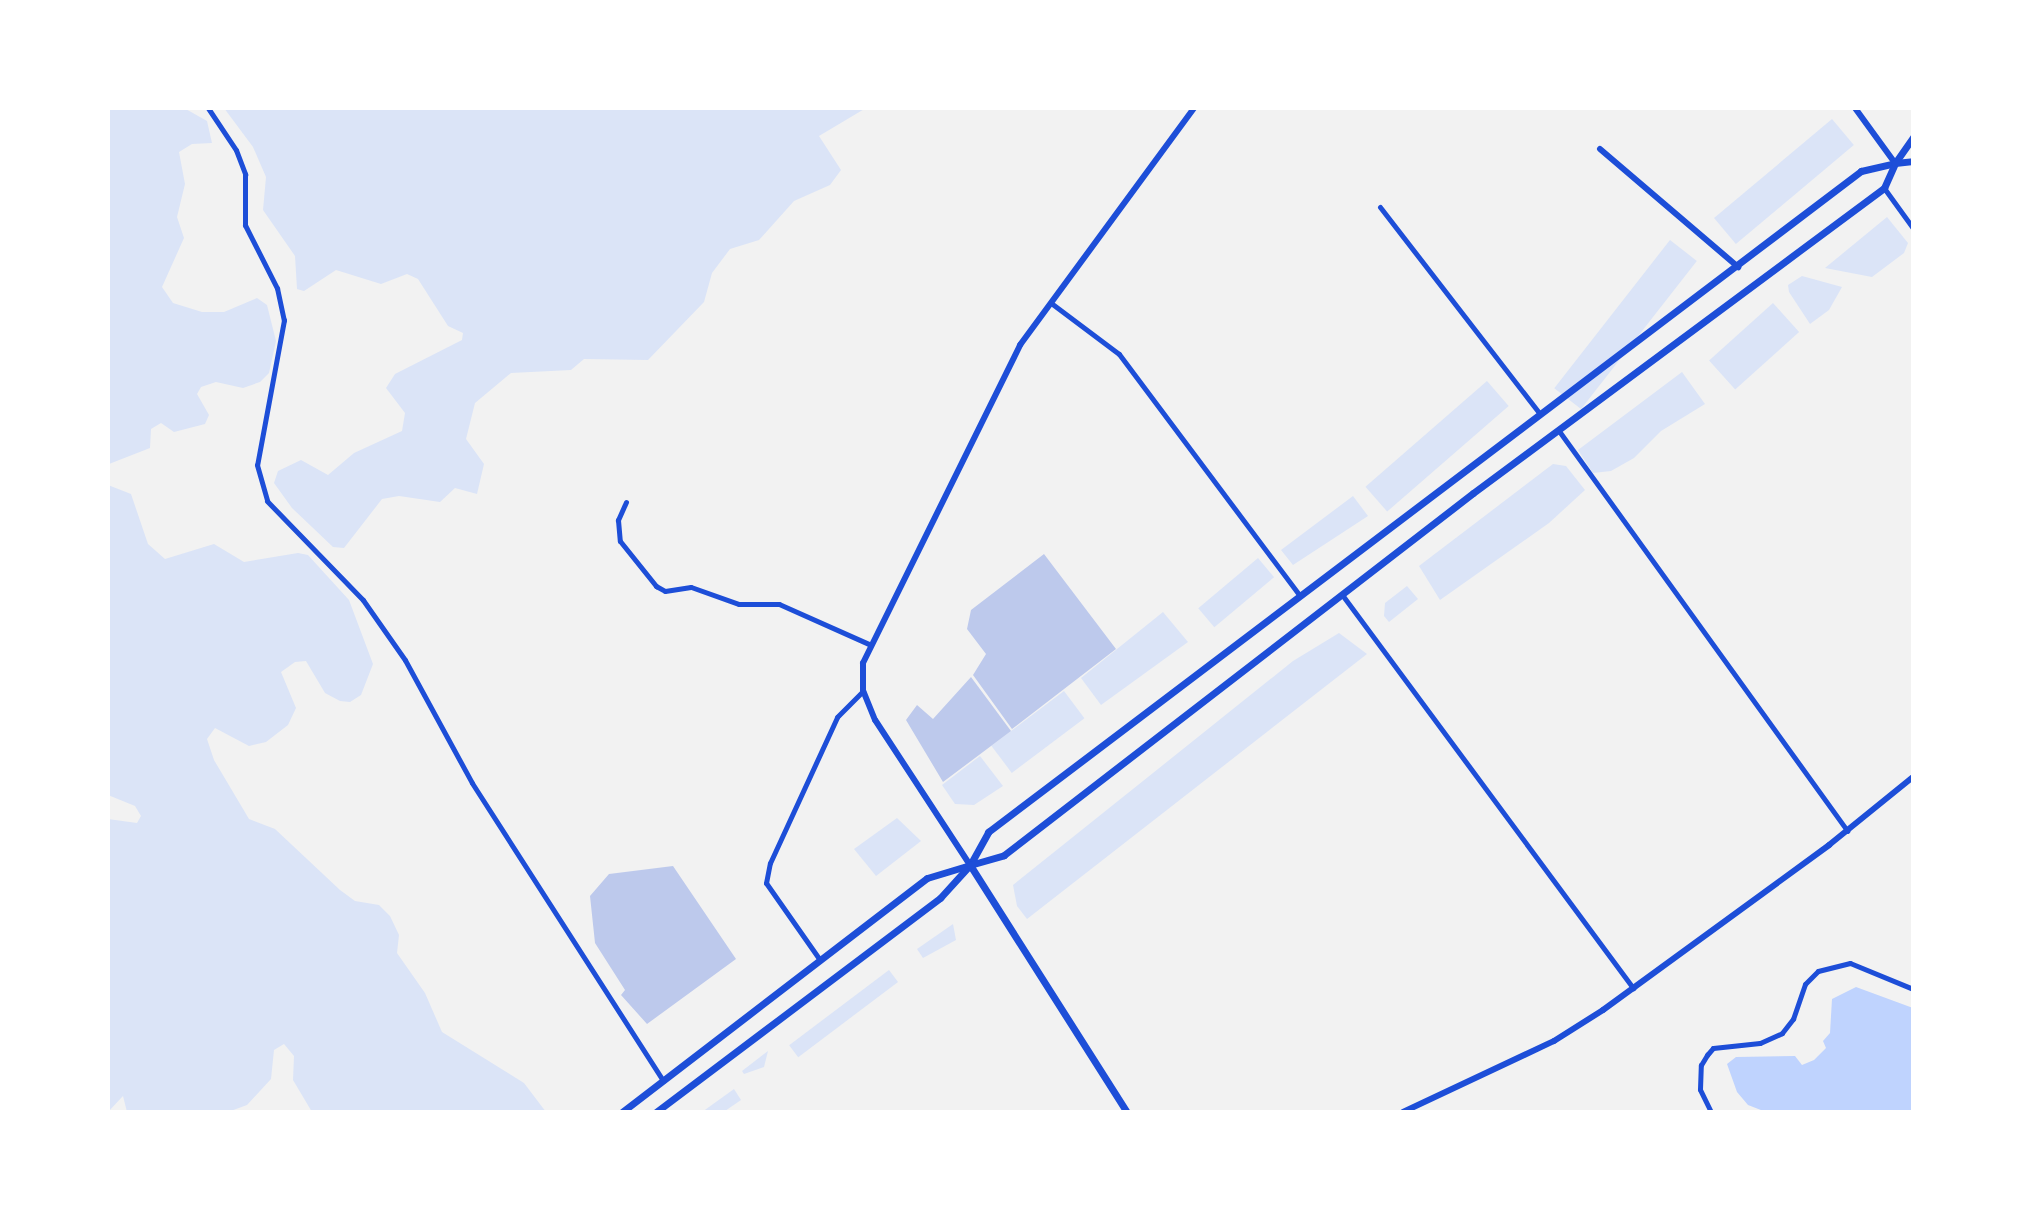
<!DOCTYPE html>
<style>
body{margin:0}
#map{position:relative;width:2021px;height:1220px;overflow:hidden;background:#f2f2f2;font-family:Quicksand,sans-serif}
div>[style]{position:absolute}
.green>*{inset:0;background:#dbe4f7;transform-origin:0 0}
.water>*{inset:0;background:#bfd3fe}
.building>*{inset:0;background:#bdc9ec}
.minor>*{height:5px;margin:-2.5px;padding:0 2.5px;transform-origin:2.5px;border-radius:2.5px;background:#1d4ed8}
.tertiary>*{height:6px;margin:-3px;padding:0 3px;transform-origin:3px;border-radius:3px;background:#1d4ed8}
.primary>*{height:7px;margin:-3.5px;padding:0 3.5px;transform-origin:3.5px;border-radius:3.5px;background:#1d4ed8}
span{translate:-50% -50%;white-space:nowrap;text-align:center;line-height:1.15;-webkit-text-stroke:8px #fff;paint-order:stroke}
.frame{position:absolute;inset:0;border:110px solid #fff;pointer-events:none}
</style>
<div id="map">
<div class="green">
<i style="clip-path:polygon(108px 108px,184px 108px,207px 121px,212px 143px,192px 144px,179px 152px,185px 184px,177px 217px,184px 238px,162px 287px,173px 303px,202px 312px,224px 312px,257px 298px,267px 305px,276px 341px,269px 373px,260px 382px,243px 388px,216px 382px,201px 387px,197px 394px,209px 415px,205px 424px,174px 432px,161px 423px,151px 429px,150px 448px,109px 464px)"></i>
<i style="clip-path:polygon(224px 108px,866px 108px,819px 136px,841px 170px,830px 185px,794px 201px,759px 240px,730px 249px,712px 273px,704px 302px,648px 360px,584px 359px,571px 370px,511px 373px,475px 403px,466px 439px,484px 464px,477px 494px,455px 488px,440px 502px,399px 496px,382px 499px,344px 548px,333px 547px,292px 508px,274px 483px,278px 471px,301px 460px,328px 475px,354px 453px,402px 431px,405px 413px,386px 388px,395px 374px,462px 340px,463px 333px,448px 326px,418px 279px,407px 274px,381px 284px,336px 270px,304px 291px,297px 289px,295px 256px,263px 210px,266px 177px,253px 147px)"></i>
<i style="left:1832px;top:119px;width:34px;height:154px;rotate:50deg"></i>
<i style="clip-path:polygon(1887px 217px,1908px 243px,1904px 253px,1872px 277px,1825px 268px)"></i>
<i style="left:1670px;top:240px;width:34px;height:188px;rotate:38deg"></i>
<i style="clip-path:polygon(1802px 276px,1842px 287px,1829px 310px,1810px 324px,1789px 292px,1788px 285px)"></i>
<i style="left:1773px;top:303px;width:39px;height:86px;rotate:48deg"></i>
<i style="clip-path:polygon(1682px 372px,1705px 404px,1661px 431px,1634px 458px,1611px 471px,1593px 473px,1578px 450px)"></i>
<i style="left:1487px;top:381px;width:33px;height:161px;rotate:49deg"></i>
<i style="clip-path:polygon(1553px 464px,1566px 466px,1585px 490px,1549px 523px,1440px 600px,1419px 566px)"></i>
<i style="clip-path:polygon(108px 485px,131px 494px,148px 544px,165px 559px,214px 544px,244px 562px,298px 553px,308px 555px,349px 600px,373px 664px,361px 695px,350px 702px,340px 701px,325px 693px,306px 661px,295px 662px,281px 672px,296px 708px,288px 725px,266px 742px,249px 746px,215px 728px,207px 739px,214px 760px,249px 819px,275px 829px,340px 890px,355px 901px,379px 905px,390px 916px,399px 935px,397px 953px,425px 993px,442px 1032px,524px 1083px,546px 1112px,312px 1112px,293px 1080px,294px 1056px,284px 1044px,274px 1050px,271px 1079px,247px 1105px,228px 1112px,127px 1112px,123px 1096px,108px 1112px,108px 819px,137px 823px,141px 816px,135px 806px,108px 795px)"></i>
<i style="clip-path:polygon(1353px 496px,1368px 516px,1293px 565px,1281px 550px)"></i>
<i style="left:1258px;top:558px;width:25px;height:78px;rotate:50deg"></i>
<i style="clip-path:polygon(1407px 586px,1418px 599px,1389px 622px,1384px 616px,1385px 603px)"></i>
<i style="clip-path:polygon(1163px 612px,1188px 642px,1101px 705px,1081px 678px)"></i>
<i style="clip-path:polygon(1339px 633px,1367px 654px,1027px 919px,1017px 906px,1013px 885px,1293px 661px)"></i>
<i style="left:1064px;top:691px;width:34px;height:91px;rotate:53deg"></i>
<i style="clip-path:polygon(980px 756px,1003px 786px,974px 805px,955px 804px,942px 785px)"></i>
<i style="clip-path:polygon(897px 818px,921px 841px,876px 876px,854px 849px)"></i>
<i style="clip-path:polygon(953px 924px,956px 940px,923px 958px,917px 949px)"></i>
<i style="left:889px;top:970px;width:15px;height:125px;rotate:53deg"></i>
<i style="clip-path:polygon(768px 1051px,764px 1067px,744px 1074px,742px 1071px)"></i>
<i style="clip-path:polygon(734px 1089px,741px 1100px,725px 1111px,702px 1112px)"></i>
</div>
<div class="water">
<i style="clip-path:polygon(1856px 987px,1913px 1008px,1913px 1110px,1766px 1112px,1748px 1105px,1737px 1092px,1727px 1064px,1736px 1057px,1795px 1056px,1802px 1065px,1814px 1060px,1826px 1048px,1823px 1041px,1830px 1033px,1832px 999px)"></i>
</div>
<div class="building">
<i style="clip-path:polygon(1044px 554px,1116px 649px,1012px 729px,973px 675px,986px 654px,967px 629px,971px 610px)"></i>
<i style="clip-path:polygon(971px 677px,1011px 731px,943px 782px,906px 720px,917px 705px,933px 719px)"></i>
<i style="clip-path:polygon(673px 866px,736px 959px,647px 1024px,621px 995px,625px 990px,595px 943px,590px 896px,609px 874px)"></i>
</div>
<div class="minor">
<i style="left:208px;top:108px;width:50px;rotate:56.3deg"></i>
<i style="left:236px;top:150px;width:26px;rotate:69deg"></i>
<i style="left:245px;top:174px;width:51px;rotate:90deg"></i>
<i style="left:245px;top:225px;width:71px;rotate:63.1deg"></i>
<i style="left:277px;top:288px;width:33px;rotate:78deg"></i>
<i style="left:284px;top:320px;width:147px;rotate:100.5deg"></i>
<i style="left:257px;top:465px;width:37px;rotate:74deg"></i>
<i style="left:267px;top:501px;width:138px;rotate:45.9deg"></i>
<i style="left:363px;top:600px;width:73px;rotate:55deg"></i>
<i style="left:405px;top:660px;width:140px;rotate:61.4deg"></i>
<i style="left:472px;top:783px;width:354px;rotate:57.3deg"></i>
<i style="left:1884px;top:188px;width:49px;rotate:54.1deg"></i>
<i style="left:1380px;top:207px;width:262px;rotate:52.3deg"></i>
<i style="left:1051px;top:303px;width:85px;rotate:36.9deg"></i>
<i style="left:1119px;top:354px;width:302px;rotate:53.2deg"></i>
<i style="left:1559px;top:431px;width:493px;rotate:54.2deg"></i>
<i style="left:626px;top:502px;width:20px;rotate:114deg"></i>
<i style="left:618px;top:520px;width:21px;rotate:85deg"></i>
<i style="left:620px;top:541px;width:58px;rotate:51.3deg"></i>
<i style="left:656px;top:586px;width:10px;rotate:29deg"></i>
<i style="left:665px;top:591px;width:26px;rotate:-9deg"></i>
<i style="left:691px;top:587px;width:51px;rotate:19.5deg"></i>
<i style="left:739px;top:604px;width:40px"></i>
<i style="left:779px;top:604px;width:98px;rotate:24deg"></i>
<i style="left:1343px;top:596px;width:488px;rotate:53.5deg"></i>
<i style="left:820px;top:960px;width:94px;rotate:-125deg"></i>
<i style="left:766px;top:883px;width:20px;rotate:-79deg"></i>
<i style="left:770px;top:863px;width:161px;rotate:-65.3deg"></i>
<i style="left:837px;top:717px;width:37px;rotate:-45deg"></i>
<i style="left:1711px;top:1112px;width:25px;rotate:-116deg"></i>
<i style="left:1700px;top:1089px;width:24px;rotate:-88deg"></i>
<i style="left:1701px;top:1065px;width:12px;rotate:-59deg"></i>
<i style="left:1707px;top:1055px;width:9px;rotate:-49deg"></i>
<i style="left:1713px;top:1048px;width:47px;rotate:-6.1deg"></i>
<i style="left:1760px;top:1043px;width:24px;rotate:-24deg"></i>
<i style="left:1782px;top:1033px;width:18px;rotate:-52deg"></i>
<i style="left:1793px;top:1019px;width:37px;rotate:-71deg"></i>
<i style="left:1805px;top:984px;width:18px;rotate:-45deg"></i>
<i style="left:1818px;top:971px;width:33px;rotate:-14deg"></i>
<i style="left:1850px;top:963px;width:68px;rotate:22.4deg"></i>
</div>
<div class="tertiary">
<i style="left:1855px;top:108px;width:68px;rotate:54deg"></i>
<i style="left:1600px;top:149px;width:182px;rotate:40.5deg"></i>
<i style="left:970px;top:865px;width:173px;rotate:-123.2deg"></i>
<i style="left:875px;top:720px;width:31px;rotate:-112deg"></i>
<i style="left:863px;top:691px;width:28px;rotate:-90deg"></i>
<i style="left:863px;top:663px;width:355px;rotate:-63.7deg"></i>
<i style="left:1020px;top:345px;width:294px;rotate:-53.7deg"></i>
<i style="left:1403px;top:1112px;width:167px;rotate:-25.2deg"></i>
<i style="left:1554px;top:1041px;width:58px;rotate:-32.3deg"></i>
<i style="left:1603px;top:1010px;width:280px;rotate:-36.1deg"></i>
<i style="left:1829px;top:845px;width:108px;rotate:-39deg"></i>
</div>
<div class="primary">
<i style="left:970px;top:865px;width:293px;rotate:57.6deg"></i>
<i style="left:622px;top:1112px;width:384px;rotate:-37.5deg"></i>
<i style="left:927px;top:878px;width:45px;rotate:-16.8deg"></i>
<i style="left:970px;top:865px;width:38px;rotate:-61deg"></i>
<i style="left:988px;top:832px;width:1095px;rotate:-37.13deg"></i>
<i style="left:1861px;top:171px;width:35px;rotate:-13deg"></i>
<i style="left:1895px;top:163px;width:32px;rotate:-55deg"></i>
<i style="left:656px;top:1112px;width:356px;rotate:-37deg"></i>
<i style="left:940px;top:898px;width:45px;rotate:-47.7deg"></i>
<i style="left:970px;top:865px;width:35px;rotate:-16deg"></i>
<i style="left:1004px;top:855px;width:592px;rotate:-37.66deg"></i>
<i style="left:1473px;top:493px;width:512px;rotate:-36.58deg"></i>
<i style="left:1884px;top:188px;width:27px;rotate:-66deg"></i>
<i style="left:1895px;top:163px;width:18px;rotate:-6deg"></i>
</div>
<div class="frame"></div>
</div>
